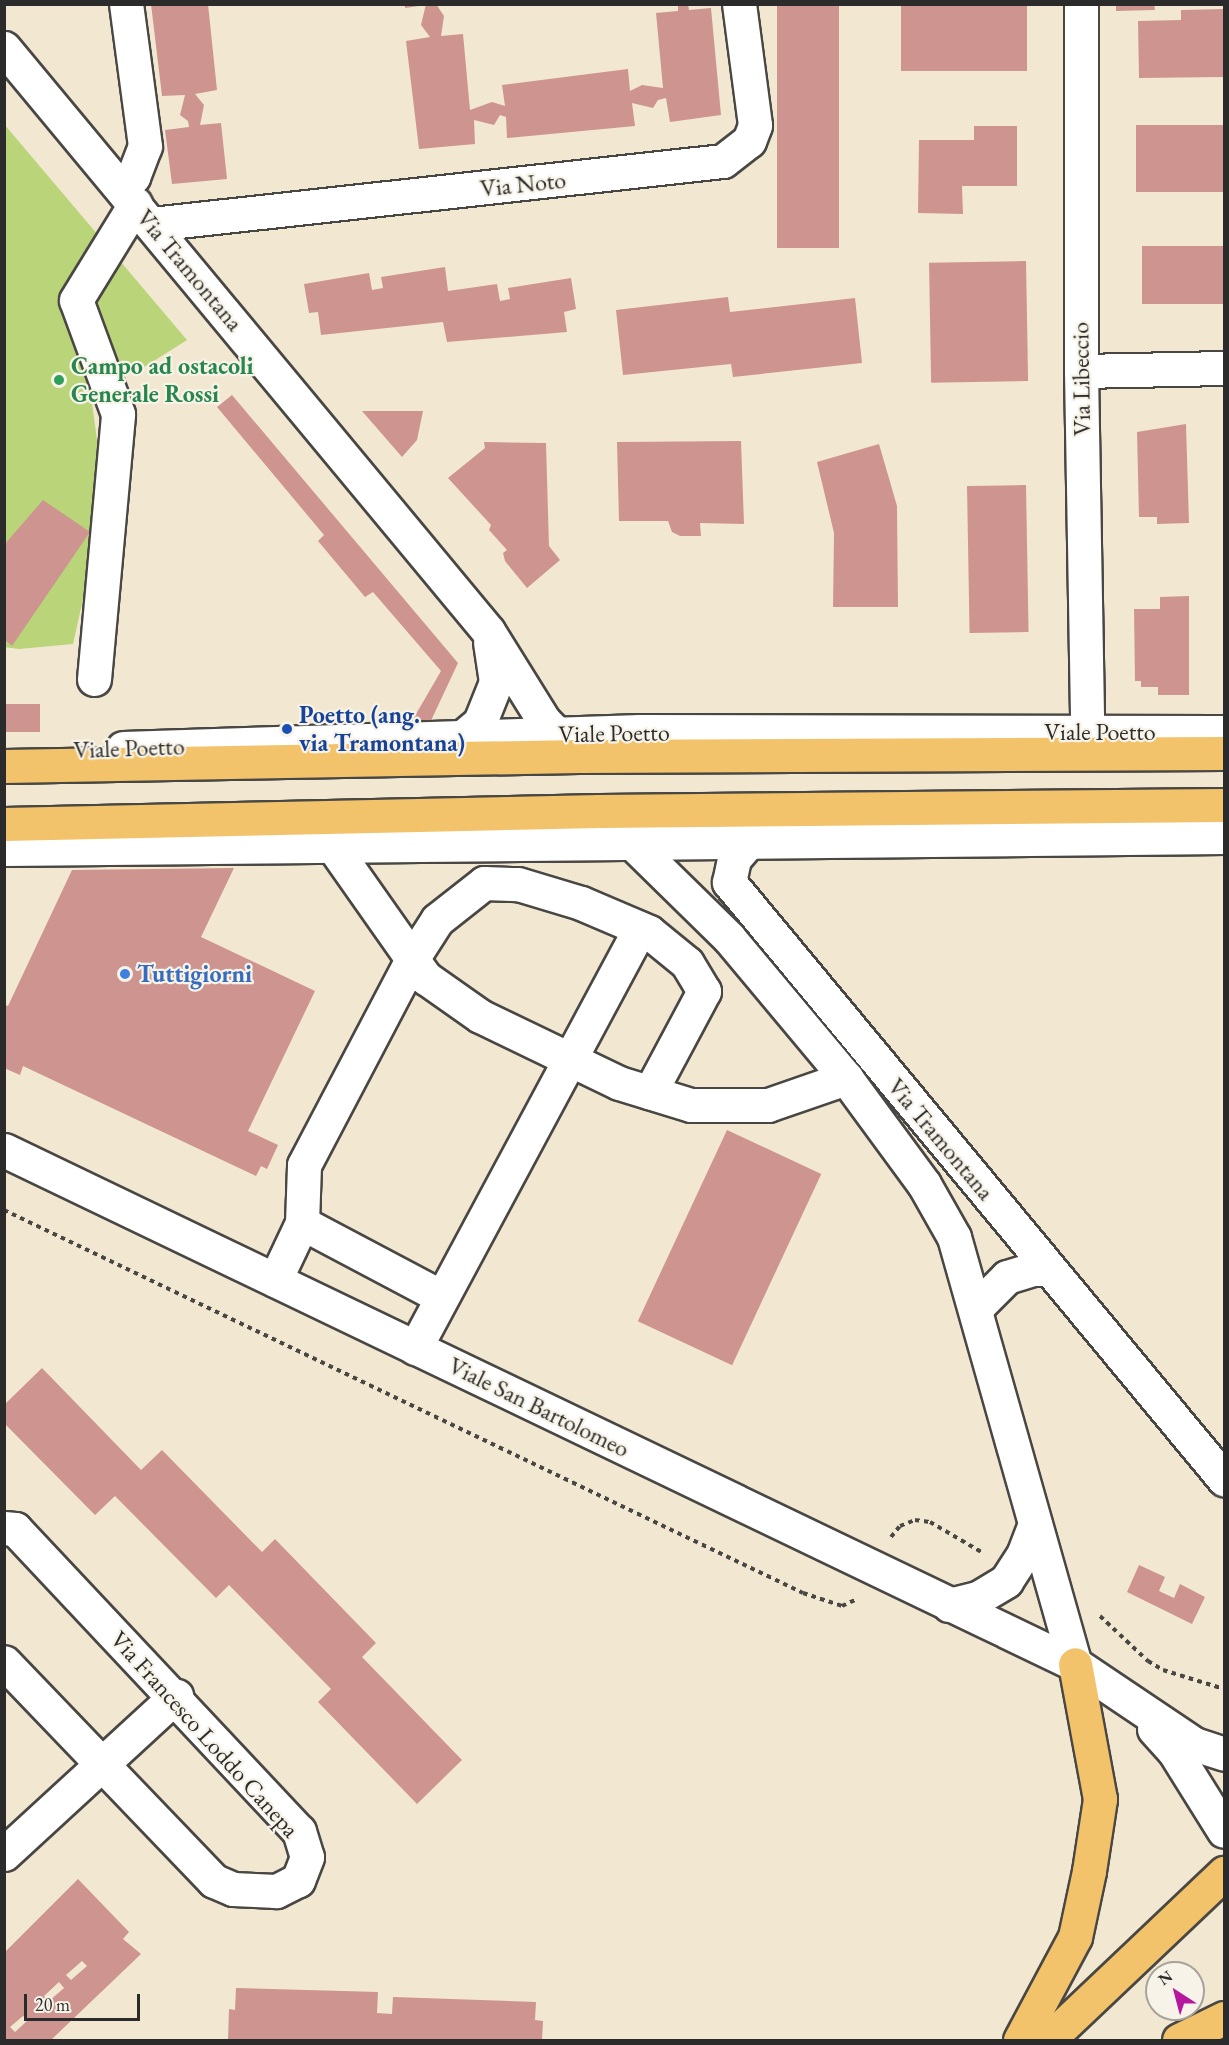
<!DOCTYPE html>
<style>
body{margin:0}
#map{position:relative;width:1229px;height:2045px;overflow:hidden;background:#f2e8d1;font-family:"EB Garamond",serif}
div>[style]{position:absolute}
.green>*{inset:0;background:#b9d479}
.building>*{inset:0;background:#ce9490;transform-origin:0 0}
.path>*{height:4px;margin-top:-2px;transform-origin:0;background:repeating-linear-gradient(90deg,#494744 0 4.5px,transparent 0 9px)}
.roads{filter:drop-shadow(2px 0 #494744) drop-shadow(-2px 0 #494744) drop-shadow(0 2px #494744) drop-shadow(0 -2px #494744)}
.minor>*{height:33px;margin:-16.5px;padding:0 16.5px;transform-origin:16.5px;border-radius:16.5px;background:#fff}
.major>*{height:33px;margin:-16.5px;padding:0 16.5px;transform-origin:16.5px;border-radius:16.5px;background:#f2c36a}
.highway>*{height:33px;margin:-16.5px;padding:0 16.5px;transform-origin:16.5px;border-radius:16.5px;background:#f2c36a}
.dots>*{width:16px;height:16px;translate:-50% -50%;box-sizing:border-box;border:3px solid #f7f3e8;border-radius:50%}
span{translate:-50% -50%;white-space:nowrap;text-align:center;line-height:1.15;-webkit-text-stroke:4.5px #f7f3e8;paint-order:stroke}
.street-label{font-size:24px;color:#2b2b2b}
.leisure-label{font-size:24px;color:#27864d;font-weight:700}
.left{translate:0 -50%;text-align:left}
.transit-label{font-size:24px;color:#164399;font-weight:700}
.shop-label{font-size:24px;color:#366cbe;font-weight:700}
.frame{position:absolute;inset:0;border:6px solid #2b2b2b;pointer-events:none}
.north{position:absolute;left:1145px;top:1961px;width:60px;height:60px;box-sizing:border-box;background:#f7f3e8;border:2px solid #a5a39c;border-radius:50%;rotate:324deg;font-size:16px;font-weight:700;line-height:24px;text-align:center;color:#2b2b2b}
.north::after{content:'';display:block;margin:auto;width:21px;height:27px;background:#b5179e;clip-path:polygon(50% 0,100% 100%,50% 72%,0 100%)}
.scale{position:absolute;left:24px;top:1994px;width:116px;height:27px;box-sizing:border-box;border:3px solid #2b2b2b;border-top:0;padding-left:8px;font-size:18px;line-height:21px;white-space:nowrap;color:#2b2b2b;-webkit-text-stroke:4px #f7f3e8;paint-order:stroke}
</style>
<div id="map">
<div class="green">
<i style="clip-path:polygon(4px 124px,187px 340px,138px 371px,90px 388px,101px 470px,98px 532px,73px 644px,19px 649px,4px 647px)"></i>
</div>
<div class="building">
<i style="clip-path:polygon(151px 4px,208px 4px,217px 90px,195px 94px,204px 105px,200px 125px,221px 123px,227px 179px,172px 184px,165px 130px,189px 127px,188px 121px,180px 115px,185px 95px,162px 96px)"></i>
<i style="clip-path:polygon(405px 4px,419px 4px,419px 6px,405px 8px)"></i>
<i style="clip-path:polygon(426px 4px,436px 4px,444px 16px,441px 36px,463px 34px,470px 110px,492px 102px,505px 106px,502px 85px,628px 69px,630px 91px,642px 85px,663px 88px,656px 13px,678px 11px,678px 4px,688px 4px,689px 10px,711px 8px,721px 115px,670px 122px,666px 98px,658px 100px,653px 108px,632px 103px,635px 126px,507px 138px,506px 117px,500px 115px,494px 125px,474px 120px,475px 144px,419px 149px,406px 41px,430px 37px,421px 25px)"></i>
<i style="left:777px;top:4px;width:62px;height:244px"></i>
<i style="left:901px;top:4px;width:126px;height:67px"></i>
<i style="clip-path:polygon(1116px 4px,1154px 4px,1155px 10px,1116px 11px)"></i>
<i style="clip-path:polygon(1224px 9px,1224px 77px,1139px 78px,1138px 21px,1181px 20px,1181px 10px)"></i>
<i style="left:1224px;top:125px;width:67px;height:88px;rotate:90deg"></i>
<i style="clip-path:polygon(974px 126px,1017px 126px,1017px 186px,962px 186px,963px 214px,918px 213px,919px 140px,974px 140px)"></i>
<i style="left:1142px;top:246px;width:82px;height:58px"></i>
<i style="left:1026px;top:261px;width:120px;height:97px;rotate:89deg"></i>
<i style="clip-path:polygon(445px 267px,448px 291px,497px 284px,500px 301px,510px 299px,508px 288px,571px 278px,576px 309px,564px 312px,567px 332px,447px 342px,443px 322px,321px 335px,318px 312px,309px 313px,304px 284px,369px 273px,372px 290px,383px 288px,381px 277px)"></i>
<i style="clip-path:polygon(728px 297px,730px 312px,855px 298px,862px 363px,733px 377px,731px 364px,623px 375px,616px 310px)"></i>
<i style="clip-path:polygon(232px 395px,458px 663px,428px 727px,395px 727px,393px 714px,416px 714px,441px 671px,373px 592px,365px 597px,318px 541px,324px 535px,217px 407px)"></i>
<i style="clip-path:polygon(362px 411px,423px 411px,417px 440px,402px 457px)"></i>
<i style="clip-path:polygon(1186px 424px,1189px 523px,1157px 524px,1157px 517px,1139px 517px,1137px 432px)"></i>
<i style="clip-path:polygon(741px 441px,744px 524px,700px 523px,701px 536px,680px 536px,672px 532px,668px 521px,619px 521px,617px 442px)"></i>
<i style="clip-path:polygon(484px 442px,546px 443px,549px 546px,560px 560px,527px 588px,505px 561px,503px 553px,507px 550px,489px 530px,491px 525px,448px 478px,485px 448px)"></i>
<i style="clip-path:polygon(879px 444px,897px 506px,898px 607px,833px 607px,834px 533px,817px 462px)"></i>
<i style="left:1026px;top:485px;width:147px;height:59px;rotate:89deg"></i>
<i style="clip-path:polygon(43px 500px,90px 532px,12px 646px,4px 639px,4px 545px)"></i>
<i style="clip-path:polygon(1189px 596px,1189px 695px,1158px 695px,1158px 687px,1141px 687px,1141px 681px,1135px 681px,1134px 609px,1160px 609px,1160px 597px)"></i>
<i style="left:4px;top:704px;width:36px;height:28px"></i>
<i style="clip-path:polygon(234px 868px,201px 937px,315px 991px,248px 1131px,278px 1145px,267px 1169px,261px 1166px,256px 1176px,23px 1066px,20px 1075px,4px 1068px,4px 1005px,8px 1006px,72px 870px)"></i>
<i style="left:727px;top:1130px;width:104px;height:211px;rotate:25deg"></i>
<i style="clip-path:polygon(42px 1368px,141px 1470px,162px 1450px,262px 1552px,275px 1539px,376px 1643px,362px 1657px,462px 1760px,417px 1804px,318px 1702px,331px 1689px,229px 1585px,216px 1598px,115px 1496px,95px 1515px,4px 1423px,4px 1405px)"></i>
<i style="clip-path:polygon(1139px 1565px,1165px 1577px,1159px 1591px,1174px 1598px,1180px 1584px,1205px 1597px,1192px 1624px,1127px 1592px)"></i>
<i style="clip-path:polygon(evenodd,78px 1879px,129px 1932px,123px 1939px,141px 1954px,51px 2040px,4px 2040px,4px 1953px,78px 1879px,82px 1961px,87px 1966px,71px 1980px,66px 1975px,82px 1961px,78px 1879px,59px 1982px,64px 1988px,49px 2001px,44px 1996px,59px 1982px,78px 1879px,23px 2016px,28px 2020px,15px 2032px,10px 2027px,23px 2016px)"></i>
<i style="clip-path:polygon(236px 1988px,378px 1992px,377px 2013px,392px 2014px,393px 1997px,536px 2002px,535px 2020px,543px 2021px,542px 2040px,228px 2040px,229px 2009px,235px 2010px)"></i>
</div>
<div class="path">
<i style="left:4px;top:1210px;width:886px;rotate:25.61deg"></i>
<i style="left:803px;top:1593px;width:41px;rotate:18.4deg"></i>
<i style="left:842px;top:1606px;width:17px;rotate:-25deg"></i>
<i style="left:891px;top:1537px;width:14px;rotate:-51deg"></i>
<i style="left:900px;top:1526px;width:16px;rotate:-22deg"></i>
<i style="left:915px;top:1520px;width:15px;rotate:8deg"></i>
<i style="left:930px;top:1522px;width:61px;rotate:30.3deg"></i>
<i style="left:1100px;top:1616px;width:66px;rotate:43.2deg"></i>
<i style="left:1148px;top:1661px;width:17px;rotate:31deg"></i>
<i style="left:1163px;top:1670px;width:64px;rotate:17.3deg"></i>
</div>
<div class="roads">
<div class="minor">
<i style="left:1081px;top:4px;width:367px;rotate:90deg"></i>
<i style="left:1081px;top:371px;width:382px;rotate:89deg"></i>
<i style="left:4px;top:48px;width:758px;rotate:50.3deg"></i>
<i style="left:488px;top:631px;width:106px;rotate:58.1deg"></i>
<i style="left:544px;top:721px;width:33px;rotate:45deg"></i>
<i style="left:121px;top:187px;width:16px;rotate:-40deg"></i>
<i style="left:133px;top:177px;width:33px;rotate:-69deg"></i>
<i style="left:145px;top:146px;width:143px;rotate:-97.6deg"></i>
<i style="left:152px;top:224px;width:574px;rotate:-6.3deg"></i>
<i style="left:723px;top:161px;width:33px;rotate:-38deg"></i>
<i style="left:749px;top:141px;width:17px;rotate:-69deg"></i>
<i style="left:755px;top:125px;width:122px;rotate:-97.5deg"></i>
<i style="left:1081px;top:371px;width:143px;rotate:-1.2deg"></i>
<i style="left:94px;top:679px;width:266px;rotate:-84.8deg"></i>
<i style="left:118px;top:414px;width:121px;rotate:-110.2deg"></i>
<i style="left:76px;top:300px;width:113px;rotate:-58.4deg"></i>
<i style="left:453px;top:745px;width:35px;rotate:-40deg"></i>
<i style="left:480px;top:722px;width:43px;rotate:-68.2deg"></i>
<i style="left:496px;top:682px;width:40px;rotate:-98.5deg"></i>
<i style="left:123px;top:748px;width:517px;rotate:-1.88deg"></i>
<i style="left:640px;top:731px;width:584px;rotate:0.1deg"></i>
<i style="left:759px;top:830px;width:38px;rotate:131deg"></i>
<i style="left:734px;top:859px;width:24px;rotate:102deg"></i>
<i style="left:729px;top:882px;width:776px;rotate:50.34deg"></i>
<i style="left:325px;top:835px;width:151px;rotate:54.9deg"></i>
<i style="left:412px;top:959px;width:46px;rotate:-57.3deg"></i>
<i style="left:437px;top:920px;width:60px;rotate:-38.2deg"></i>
<i style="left:484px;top:883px;width:34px;rotate:2deg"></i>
<i style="left:518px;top:884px;width:66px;rotate:16.8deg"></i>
<i style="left:581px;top:903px;width:74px;rotate:23.1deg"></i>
<i style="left:649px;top:932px;width:49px;rotate:39.2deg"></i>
<i style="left:687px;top:963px;width:33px;rotate:59deg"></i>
<i style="left:704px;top:991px;width:115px;rotate:118.1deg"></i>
<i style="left:624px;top:835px;width:147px;rotate:44.4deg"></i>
<i style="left:729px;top:938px;width:182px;rotate:50.1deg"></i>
<i style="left:846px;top:1078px;width:132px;rotate:53.7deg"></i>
<i style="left:924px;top:1184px;width:61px;rotate:60.5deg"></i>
<i style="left:954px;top:1237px;width:444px;rotate:74.2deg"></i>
<i style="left:4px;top:849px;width:1220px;rotate:-0.56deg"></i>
<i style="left:4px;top:1150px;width:1188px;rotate:25.64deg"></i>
<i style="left:1075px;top:1664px;width:143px;rotate:33.9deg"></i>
<i style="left:1194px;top:1744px;width:32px;rotate:18deg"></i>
<i style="left:302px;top:1223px;width:156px;rotate:27.9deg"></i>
<i style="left:275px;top:1280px;width:63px;rotate:-64.7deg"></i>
<i style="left:302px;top:1223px;width:58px;rotate:-88deg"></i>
<i style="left:304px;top:1165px;width:233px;rotate:-62.3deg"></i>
<i style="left:412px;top:959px;width:24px;rotate:54deg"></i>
<i style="left:426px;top:978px;width:66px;rotate:35.1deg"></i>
<i style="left:480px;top:1016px;width:154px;rotate:25.7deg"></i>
<i style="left:619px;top:1083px;width:75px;rotate:17deg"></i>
<i style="left:691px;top:1105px;width:77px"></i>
<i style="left:768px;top:1105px;width:83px;rotate:-19.1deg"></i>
<i style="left:976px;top:1308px;width:44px;rotate:-45deg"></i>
<i style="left:1007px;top:1277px;width:28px;rotate:-17deg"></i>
<i style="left:1034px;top:1269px;width:15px"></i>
<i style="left:415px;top:1348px;width:476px;rotate:-61.8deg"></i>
<i style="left:4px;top:1528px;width:11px;rotate:5deg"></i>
<i style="left:15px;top:1529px;width:415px;rotate:46.8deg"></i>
<i style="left:299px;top:1831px;width:27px;rotate:73deg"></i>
<i style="left:307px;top:1857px;width:25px;rotate:111deg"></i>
<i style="left:298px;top:1880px;width:25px;rotate:153deg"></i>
<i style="left:276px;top:1891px;width:43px;rotate:-177.3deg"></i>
<i style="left:233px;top:1889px;width:21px;rotate:-157deg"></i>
<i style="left:214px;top:1881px;width:303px;rotate:-133.8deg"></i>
<i style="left:949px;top:1605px;width:30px;rotate:-14deg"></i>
<i style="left:978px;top:1598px;width:33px;rotate:-31deg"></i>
<i style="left:1006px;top:1581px;width:31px;rotate:-57deg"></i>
<i style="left:1023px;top:1555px;width:33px;rotate:-69deg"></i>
<i style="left:1154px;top:1729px;width:30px;rotate:48deg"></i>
<i style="left:1174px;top:1751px;width:94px;rotate:58deg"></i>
<i style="left:4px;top:1854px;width:234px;rotate:-42.6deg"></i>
</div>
<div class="major">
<i style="left:4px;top:766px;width:575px;rotate:-1deg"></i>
<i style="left:579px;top:756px;width:645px;rotate:-0.27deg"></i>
<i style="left:4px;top:824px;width:595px;rotate:-1.25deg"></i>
<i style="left:599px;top:811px;width:625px;rotate:-0.55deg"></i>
</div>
<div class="highway">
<i style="left:1020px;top:2040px;width:117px;rotate:-61.9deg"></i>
<i style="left:1075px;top:1937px;width:67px;rotate:-78deg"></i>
<i style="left:1089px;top:1871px;width:73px;rotate:-81.3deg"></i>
<i style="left:1100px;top:1799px;width:137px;rotate:-100.5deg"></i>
<i style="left:1048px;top:2040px;width:243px;rotate:-43.5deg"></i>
<i style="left:1179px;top:2040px;width:50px;rotate:-26.1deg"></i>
</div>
</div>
<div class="dots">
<i style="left:59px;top:380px;background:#2e9e5b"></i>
<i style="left:287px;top:729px;background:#1a4fb4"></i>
<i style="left:125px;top:974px;background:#3f7fe0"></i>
</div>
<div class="street-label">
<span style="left:523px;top:184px;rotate:-6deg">Via Noto</span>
<span style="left:190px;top:270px;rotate:50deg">Via Tramontana</span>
<span style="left:1081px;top:379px;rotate:-91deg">Via Libeccio</span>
<span style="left:1100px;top:732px">Viale Poetto</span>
<span style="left:614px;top:733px;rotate:-1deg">Viale Poetto</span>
<span style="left:129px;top:748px;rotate:-2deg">Viale Poetto</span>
<span style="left:941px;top:1139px;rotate:50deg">Via Tramontana</span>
<span style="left:539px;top:1407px;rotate:26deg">Viale San Bartolomeo</span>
<span style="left:205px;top:1734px;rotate:48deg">Via Francesco Loddo Canepa</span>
</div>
<div class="leisure-label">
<span class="left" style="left:71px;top:380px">Campo ad ostacoli<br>Generale Rossi</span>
</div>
<div class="transit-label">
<span class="left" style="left:299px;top:729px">Poetto (ang.<br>via Tramontana)</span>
</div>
<div class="shop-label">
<span class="left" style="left:137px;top:974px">Tuttigiorni</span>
</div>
<div class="frame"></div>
<div class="north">N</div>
<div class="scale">20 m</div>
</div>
